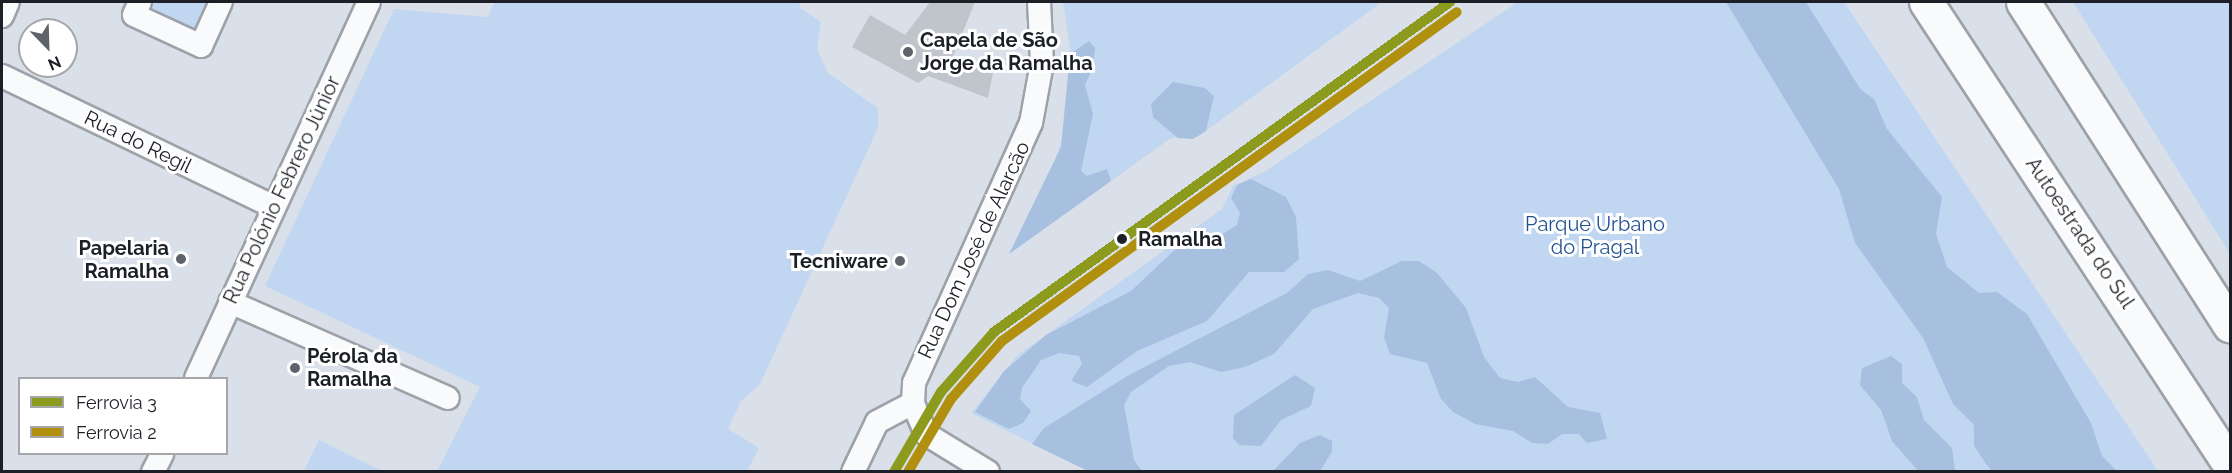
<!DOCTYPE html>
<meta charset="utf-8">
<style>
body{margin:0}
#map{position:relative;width:2232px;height:473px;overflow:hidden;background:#dae0e9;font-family:Raleway,sans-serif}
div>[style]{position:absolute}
.green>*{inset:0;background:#c1d6f1}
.forest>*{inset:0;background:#a8c0df}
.building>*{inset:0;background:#c0c5cc}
.roads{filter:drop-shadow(2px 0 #9da1a8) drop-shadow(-2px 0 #9da1a8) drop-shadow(0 2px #9da1a8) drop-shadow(0 -2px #9da1a8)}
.minor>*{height:22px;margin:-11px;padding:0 11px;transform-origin:11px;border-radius:11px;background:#f9fafc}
.motorway>*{height:33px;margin:-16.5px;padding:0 16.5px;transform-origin:16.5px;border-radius:16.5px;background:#f9fafc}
.rail-1>*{height:10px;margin:-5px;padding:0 5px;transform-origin:5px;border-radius:5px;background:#8c9b1d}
.rail-2>*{height:10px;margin:-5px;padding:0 5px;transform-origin:5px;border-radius:5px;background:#b0900e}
.dots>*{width:16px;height:16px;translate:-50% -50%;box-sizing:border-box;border:3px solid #fff;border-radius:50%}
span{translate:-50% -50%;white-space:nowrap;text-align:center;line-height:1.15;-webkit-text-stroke:6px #fff;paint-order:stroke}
.poi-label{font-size:20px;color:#1c2026;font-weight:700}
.left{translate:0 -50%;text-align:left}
.right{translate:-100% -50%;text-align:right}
.street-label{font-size:20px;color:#1c2026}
.park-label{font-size:20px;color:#215290}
.stop-label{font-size:20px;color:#1c2026;font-weight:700}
.frame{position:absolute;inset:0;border:3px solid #1c2026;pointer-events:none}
.legend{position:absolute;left:18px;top:377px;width:210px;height:78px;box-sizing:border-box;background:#fff;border:2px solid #a4a6a8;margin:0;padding:8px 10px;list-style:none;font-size:18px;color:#1c2026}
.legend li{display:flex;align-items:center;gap:12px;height:30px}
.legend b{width:30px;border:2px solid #a4a6a8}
.north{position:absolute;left:18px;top:18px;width:60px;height:60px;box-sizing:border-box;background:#fff;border:2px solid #a4a6a8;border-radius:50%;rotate:157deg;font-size:16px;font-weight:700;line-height:24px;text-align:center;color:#1c2026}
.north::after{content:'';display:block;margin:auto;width:21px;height:27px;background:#5e636a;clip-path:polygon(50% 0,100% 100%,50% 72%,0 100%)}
</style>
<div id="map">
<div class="green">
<i style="clip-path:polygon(148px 2px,210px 2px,196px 34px,144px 11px)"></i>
<i style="clip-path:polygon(495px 2px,802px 2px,799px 7px,821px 22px,817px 49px,828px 73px,878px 108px,878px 128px,760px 384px,741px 401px,728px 429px,759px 448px,747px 471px,437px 471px,480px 387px,265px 286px,394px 9px,487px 17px)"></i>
<i style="clip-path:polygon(1063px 2px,1382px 2px,1199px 136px,1171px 138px,1009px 254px,1052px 171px,1066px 127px,1070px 48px)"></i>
<i style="clip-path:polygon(1518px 2px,1844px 2px,2158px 471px,1088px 471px,971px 413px,1018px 355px,1222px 209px,1233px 186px,1264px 172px)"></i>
<i style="clip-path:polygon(2073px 2px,2230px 2px,2230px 254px)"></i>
<i style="clip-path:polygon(319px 440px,382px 471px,304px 471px)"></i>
</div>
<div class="forest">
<i style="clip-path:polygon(1726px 2px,1806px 2px,1861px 90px,1874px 99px,1887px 129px,1942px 197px,1936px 234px,1947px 267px,1979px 293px,1997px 292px,2027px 314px,2091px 423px,2102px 456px,2117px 471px,1992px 471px,1986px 464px,1974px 446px,1974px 425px,1953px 404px,1923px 338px,1855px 243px,1839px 189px)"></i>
<i style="clip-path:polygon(1089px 41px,1095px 48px,1093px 67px,1085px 85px,1093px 114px,1081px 171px,1087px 176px,1107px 169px,1111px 181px,1009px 254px,1061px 147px,1070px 54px)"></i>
<i style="clip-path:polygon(1173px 82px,1205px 88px,1214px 96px,1206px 131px,1193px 139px,1178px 138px,1153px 117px,1151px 104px)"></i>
<i style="clip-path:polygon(1251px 179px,1286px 197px,1296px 217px,1299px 259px,1284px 272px,1249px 272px,1207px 321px,1137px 351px,1087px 387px,1071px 381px,1082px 364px,1079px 356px,1059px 353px,1041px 360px,1022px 388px,1020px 399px,1031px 411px,1023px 423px,1009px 429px,975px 412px,1004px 371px,1046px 335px,1131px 291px,1197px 229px,1213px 240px,1237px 225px,1240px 213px,1231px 198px,1237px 185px)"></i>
<i style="clip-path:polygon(1402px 261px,1419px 261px,1437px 273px,1466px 308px,1484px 357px,1500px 378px,1518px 382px,1535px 377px,1568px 407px,1600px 413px,1607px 439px,1587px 443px,1579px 434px,1562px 434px,1548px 444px,1532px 443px,1513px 431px,1475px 424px,1453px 412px,1441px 399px,1427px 363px,1390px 354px,1384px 338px,1389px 308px,1379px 298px,1358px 293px,1313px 309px,1274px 354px,1245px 367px,1221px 372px,1190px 362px,1169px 366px,1131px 392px,1124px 405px,1134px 460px,1142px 471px,1088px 471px,1032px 444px,1044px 428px,1129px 375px,1287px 293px,1308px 274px,1328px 270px,1360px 281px)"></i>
<i style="clip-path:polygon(1891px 356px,1902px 364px,1902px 383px,1917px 397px,1924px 420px,1952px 448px,1955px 471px,1918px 471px,1892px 441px,1881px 410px,1860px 385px,1862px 368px)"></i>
<i style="clip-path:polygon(1295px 375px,1315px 388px,1311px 406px,1281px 420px,1261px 446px,1239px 445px,1233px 438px,1234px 415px)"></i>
<i style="clip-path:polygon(1320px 435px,1332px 441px,1332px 452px,1320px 471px,1273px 471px,1300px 443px)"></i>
</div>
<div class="building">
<i style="clip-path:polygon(930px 2px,975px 2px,953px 56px,993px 73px,988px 98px,928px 76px,918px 83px,852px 47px,870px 15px,905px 35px)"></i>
</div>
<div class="roads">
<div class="minor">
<i style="left:140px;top:2px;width:14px;rotate:115deg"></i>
<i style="left:134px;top:15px;width:74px;rotate:24.8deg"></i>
<i style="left:201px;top:46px;width:48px;rotate:-65.6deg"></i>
<i style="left:2px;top:16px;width:15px;rotate:-67deg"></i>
<i style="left:2px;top:76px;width:302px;rotate:25.7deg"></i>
<i style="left:230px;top:302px;width:238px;rotate:23.8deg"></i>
<i style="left:196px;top:378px;width:414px;rotate:-65.3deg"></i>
<i style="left:153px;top:472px;width:20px;rotate:-63deg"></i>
<i style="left:853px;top:472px;width:55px;rotate:-64.4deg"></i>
<i style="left:877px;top:422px;width:41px;rotate:-27.8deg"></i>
<i style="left:988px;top:472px;width:73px;rotate:-148.5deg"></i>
<i style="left:926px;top:434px;width:34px;rotate:-113deg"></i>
<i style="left:913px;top:403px;width:20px;rotate:-87deg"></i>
<i style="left:914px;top:383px;width:285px;rotate:-65.8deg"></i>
<i style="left:1031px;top:123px;width:61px;rotate:-79.6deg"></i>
<i style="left:1042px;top:63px;width:61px;rotate:-92.8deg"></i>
</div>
<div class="motorway">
<i style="left:1926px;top:2px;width:554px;rotate:56.71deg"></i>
<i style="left:2023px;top:2px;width:384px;rotate:57.4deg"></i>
</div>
</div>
<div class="rail-1">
<i style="left:894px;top:472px;width:93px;rotate:-59.6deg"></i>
<i style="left:941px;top:392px;width:80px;rotate:-48.5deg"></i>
<i style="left:994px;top:332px;width:563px;rotate:-35.89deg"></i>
</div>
<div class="rail-2">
<i style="left:908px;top:472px;width:85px;rotate:-59.5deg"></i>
<i style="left:951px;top:399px;width:77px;rotate:-48.7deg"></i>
<i style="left:1002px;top:341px;width:561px;rotate:-35.87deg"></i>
</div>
<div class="dots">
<i style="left:908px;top:52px;background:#5e636a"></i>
<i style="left:1122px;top:239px;background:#1c2026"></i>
<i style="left:181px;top:259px;background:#5e636a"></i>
<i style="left:900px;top:261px;background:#5e636a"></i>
<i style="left:295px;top:368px;background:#5e636a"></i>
</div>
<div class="poi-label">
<span class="left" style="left:920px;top:52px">Capela de São<br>Jorge da Ramalha</span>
<span class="right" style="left:169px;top:260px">Papelaria<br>Ramalha</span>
<span class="right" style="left:888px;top:261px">Tecniware</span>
<span class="left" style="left:307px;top:368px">Pérola da<br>Ramalha</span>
</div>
<div class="street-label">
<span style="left:138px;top:142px;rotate:26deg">Rua do Regil</span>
<span style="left:282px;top:190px;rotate:-65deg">Rua Polónio Febrero Júnior</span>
<span style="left:2080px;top:233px;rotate:56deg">Autoestrada do Sul</span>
<span style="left:974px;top:250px;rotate:-65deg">Rua Dom José de Alarcão</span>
</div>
<div class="park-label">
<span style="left:1595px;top:236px">Parque Urbano<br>do Pragal</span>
</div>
<div class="stop-label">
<span class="left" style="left:1138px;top:239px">Ramalha</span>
</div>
<div class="frame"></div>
<ul class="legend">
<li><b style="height:8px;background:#8c9b1d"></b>Ferrovia 3</li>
<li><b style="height:8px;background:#b0900e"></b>Ferrovia 2</li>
</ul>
<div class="north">N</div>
</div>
